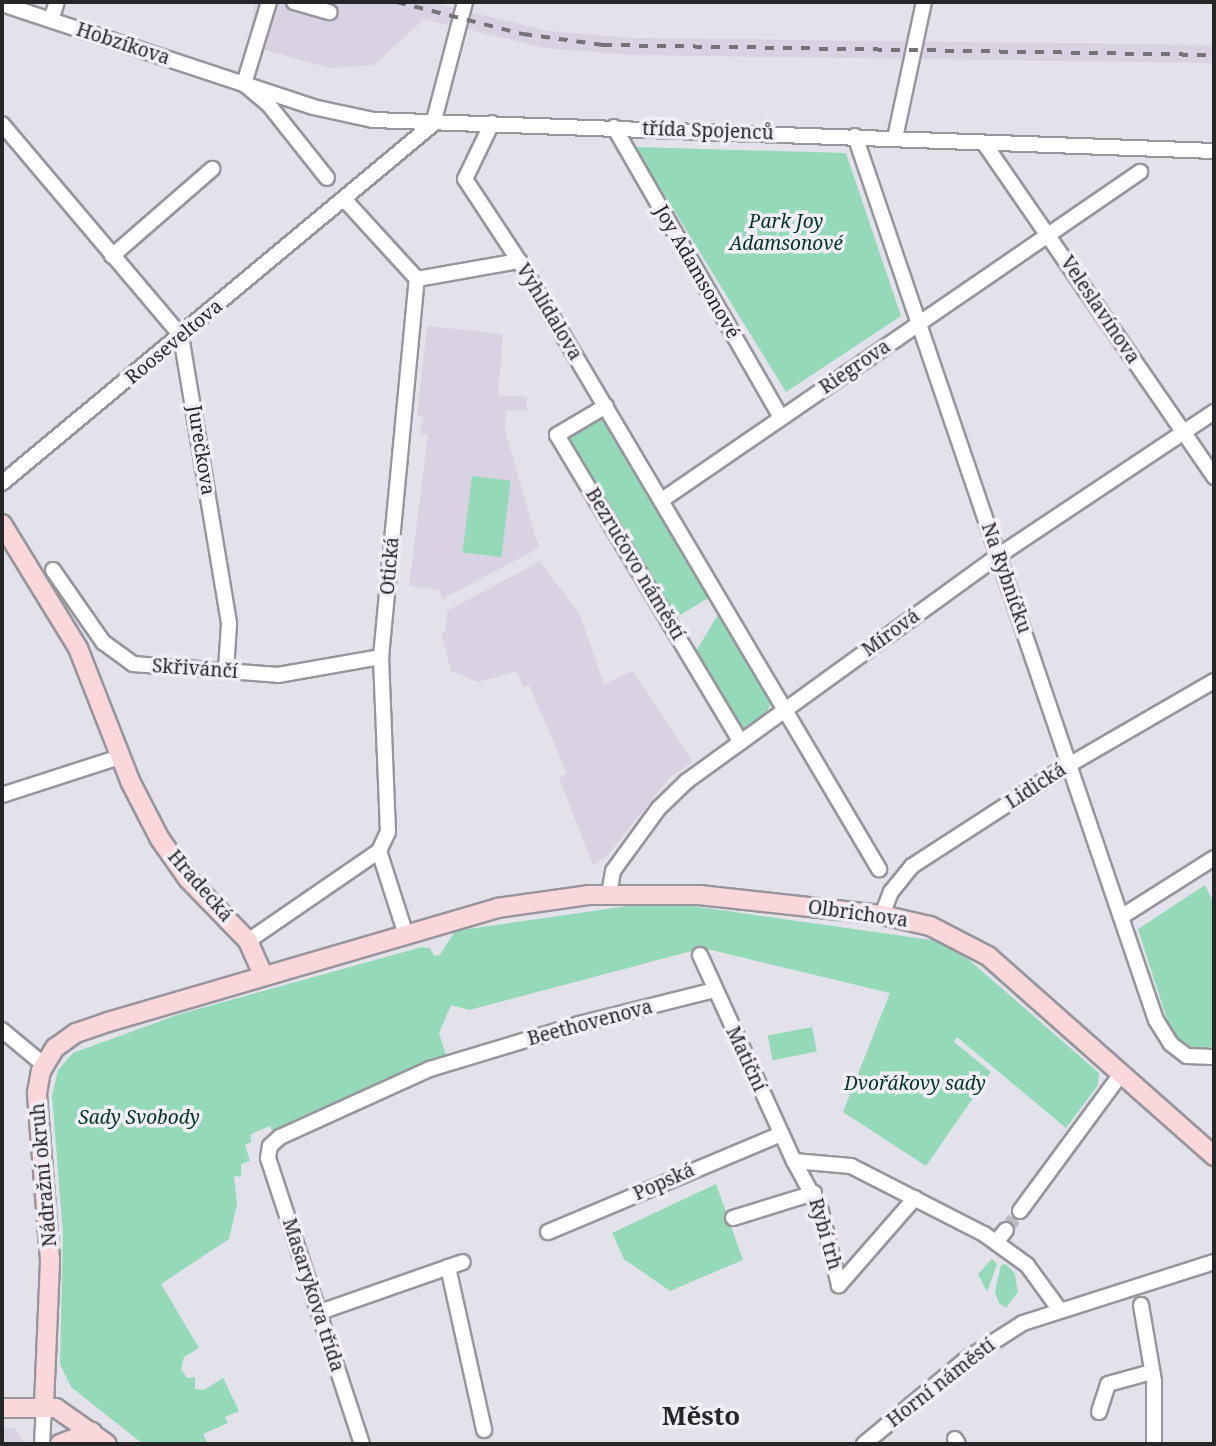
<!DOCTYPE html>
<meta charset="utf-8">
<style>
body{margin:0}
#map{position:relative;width:1216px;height:1446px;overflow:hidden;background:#e3e1e9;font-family:"Noto Serif",serif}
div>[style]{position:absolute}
.built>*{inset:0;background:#d8d2e2}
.green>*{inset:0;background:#94dab9;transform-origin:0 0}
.minor-tunnel>*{height:14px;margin-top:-7px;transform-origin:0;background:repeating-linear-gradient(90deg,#bdbbc2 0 14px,transparent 0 21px)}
.roads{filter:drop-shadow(2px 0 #98959d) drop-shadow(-2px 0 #98959d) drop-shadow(0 2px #98959d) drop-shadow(0 -2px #98959d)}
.minor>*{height:14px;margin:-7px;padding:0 7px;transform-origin:7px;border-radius:7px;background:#fff}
.major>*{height:18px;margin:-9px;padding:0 9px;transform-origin:9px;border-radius:9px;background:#fad7da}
.rail>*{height:3.5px;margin-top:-1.75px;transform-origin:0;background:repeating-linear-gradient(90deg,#747378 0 9px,transparent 0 18px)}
span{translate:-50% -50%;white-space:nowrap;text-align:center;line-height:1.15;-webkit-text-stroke:7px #f1eef6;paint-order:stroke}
.street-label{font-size:19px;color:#262528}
.park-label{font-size:19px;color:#013423;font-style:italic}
.district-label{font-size:26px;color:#262528;font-weight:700}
.frame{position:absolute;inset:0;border:4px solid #262528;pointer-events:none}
</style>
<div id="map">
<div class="built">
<i style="clip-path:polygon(255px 2px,428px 2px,548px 31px,632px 38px,1214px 45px,1214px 63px,631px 55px,545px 48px,424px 19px,374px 65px,330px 68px,248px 45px)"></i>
<i style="clip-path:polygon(427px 326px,503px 334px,498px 395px,527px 397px,527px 411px,507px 410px,505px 430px,539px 548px,442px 599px,440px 590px,409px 586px,428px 434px,419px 433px,424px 417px,417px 416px)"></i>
<i style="clip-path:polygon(540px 561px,580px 615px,604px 684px,633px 671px,693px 762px,671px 776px,606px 857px,593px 865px,559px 778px,567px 773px,529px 685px,523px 687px,517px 671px,478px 682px,451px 671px,441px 632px,445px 632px,447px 611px)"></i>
<i style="clip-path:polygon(2px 1428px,15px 1428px,25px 1444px,2px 1444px)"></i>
</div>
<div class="green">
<i style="clip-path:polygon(635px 147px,846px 153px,901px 316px,786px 392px)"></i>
<i style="left:602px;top:418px;width:209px;height:41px;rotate:59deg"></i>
<i style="left:472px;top:476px;width:39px;height:77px;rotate:7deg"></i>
<i style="clip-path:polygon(719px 613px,771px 701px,767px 713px,742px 731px,695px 653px)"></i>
<i style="clip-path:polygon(1205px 885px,1214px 904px,1214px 1047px,1195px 1049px,1172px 1035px,1138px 929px)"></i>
<i style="clip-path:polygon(685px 905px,938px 941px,961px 953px,1099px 1073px,1098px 1085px,1066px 1128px,957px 1037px,954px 1042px,991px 1072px,926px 1166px,843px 1112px,890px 993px,703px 948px,469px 1010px,451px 1005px,439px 1033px,447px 1058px,273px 1132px,270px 1126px,251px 1134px,251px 1142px,245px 1145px,250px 1161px,241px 1164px,241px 1177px,234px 1176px,237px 1204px,229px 1239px,161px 1284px,199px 1348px,184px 1357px,181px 1369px,187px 1378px,195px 1377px,195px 1389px,204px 1390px,223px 1378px,239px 1411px,225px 1417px,228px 1423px,203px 1434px,208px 1444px,143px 1444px,71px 1387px,60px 1364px,63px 1234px,52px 1096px,58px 1070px,73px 1053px,180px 1014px,422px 947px,430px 948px,434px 956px,440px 955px,455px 931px,628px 906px)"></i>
<i style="left:812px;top:1027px;width:25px;height:45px;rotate:79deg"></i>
<i style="clip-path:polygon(716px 1184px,743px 1260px,670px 1291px,624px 1259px,612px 1233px)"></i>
<i style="clip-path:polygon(992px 1259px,997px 1264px,987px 1292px,978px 1274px)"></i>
<i style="clip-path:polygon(1006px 1264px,1015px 1274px,1018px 1292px,1006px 1308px,999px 1303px,995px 1292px,1001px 1265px)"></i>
</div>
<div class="minor-tunnel">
<i style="left:1006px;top:1230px;width:24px;rotate:-54deg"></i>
</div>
<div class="roads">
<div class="minor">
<i style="left:269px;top:2px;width:86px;rotate:107deg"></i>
<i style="left:244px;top:84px;width:33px;rotate:40deg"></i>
<i style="left:269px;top:105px;width:93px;rotate:51.5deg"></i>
<i style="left:294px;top:2px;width:37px;rotate:16deg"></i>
<i style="left:2px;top:4px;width:328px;rotate:18.3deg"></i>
<i style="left:313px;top:107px;width:61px;rotate:12.2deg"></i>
<i style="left:373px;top:120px;width:842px;rotate:2.11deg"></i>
<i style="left:51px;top:20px;width:19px;rotate:-72deg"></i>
<i style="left:492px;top:123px;width:62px;rotate:115.7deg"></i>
<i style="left:465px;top:179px;width:98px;rotate:56.6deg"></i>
<i style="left:519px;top:261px;width:707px;rotate:59.37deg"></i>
<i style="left:2px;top:124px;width:277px;rotate:49.8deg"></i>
<i style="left:181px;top:336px;width:292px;rotate:80.5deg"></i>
<i style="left:229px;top:624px;width:46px;rotate:93.7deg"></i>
<i style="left:614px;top:127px;width:335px;rotate:60.1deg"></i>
<i style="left:855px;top:136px;width:934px;rotate:71.2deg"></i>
<i style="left:1156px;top:1020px;width:28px;rotate:58deg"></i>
<i style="left:1171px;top:1044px;width:20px;rotate:37deg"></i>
<i style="left:1187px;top:1056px;width:27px;rotate:2deg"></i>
<i style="left:895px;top:138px;width:139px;rotate:-78deg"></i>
<i style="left:984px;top:143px;width:406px;rotate:55.4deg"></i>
<i style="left:344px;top:199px;width:108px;rotate:47.6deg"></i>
<i style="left:417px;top:279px;width:104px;rotate:-10deg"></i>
<i style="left:112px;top:256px;width:133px;rotate:-41deg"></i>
<i style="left:606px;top:406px;width:57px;rotate:149.4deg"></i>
<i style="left:557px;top:435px;width:358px;rotate:59.1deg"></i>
<i style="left:2px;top:483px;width:561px;rotate:-39.79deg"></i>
<i style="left:433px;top:124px;width:126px;rotate:-75.3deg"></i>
<i style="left:662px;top:500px;width:580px;rotate:-34.46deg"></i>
<i style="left:53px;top:570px;width:88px;rotate:55.2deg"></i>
<i style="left:103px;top:642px;width:37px;rotate:36deg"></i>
<i style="left:133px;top:664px;width:145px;rotate:4.3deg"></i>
<i style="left:278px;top:675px;width:105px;rotate:-9.9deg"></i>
<i style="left:2px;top:795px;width:124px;rotate:-17.9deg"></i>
<i style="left:379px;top:851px;width:21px;rotate:-65deg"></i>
<i style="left:388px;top:832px;width:175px;rotate:-92.3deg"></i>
<i style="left:381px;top:657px;width:380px;rotate:-84.6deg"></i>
<i style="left:379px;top:851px;width:85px;rotate:72.2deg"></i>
<i style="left:609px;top:894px;width:23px;rotate:-80deg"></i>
<i style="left:613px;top:871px;width:78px;rotate:-53.9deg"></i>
<i style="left:659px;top:808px;width:39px;rotate:-44deg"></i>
<i style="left:687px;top:781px;width:384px;rotate:-35.9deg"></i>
<i style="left:998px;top:556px;width:260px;rotate:-33.7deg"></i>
<i style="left:882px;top:915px;width:25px;rotate:-69deg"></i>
<i style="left:891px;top:892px;width:33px;rotate:-51deg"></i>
<i style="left:912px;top:866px;width:179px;rotate:-32.9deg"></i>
<i style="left:1062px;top:769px;width:176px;rotate:-30.1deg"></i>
<i style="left:1121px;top:917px;width:110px;rotate:-32.4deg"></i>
<i style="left:248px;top:941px;width:159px;rotate:-34.5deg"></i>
<i style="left:700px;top:955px;width:226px;rotate:65.5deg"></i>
<i style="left:2px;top:1030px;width:53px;rotate:39.7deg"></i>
<i style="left:915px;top:1198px;width:116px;rotate:131.1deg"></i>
<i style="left:839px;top:1285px;width:76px;rotate:-103.7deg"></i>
<i style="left:821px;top:1211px;width:57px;rotate:-118.4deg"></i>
<i style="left:794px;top:1161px;width:57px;rotate:5deg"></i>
<i style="left:851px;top:1166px;width:149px;rotate:27.1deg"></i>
<i style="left:984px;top:1234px;width:53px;rotate:35.8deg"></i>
<i style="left:1027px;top:1265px;width:54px;rotate:54deg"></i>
<i style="left:1020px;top:1211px;width:170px;rotate:-53.6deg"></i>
<i style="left:733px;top:1218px;width:85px;rotate:-17.2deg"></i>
<i style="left:548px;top:1232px;width:253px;rotate:-22.8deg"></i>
<i style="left:997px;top:1241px;width:14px;rotate:-51deg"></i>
<i style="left:448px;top:1267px;width:167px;rotate:77.5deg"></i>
<i style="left:1141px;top:1305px;width:77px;rotate:80.3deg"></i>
<i style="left:1154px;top:1381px;width:63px;rotate:90deg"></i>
<i style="left:320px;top:1312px;width:151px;rotate:-19.3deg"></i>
<i style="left:1099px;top:1412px;width:29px;rotate:-72deg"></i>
<i style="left:1108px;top:1384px;width:46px;rotate:-15.3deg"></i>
<i style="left:955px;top:1439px;width:6px;rotate:59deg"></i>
<i style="left:42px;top:1444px;width:39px;rotate:-87deg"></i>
<i style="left:362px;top:1444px;width:301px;rotate:-108.2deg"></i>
<i style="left:268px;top:1158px;width:12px;rotate:-81deg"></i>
<i style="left:270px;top:1146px;width:13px;rotate:-42deg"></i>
<i style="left:280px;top:1137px;width:165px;rotate:-24.4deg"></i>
<i style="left:430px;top:1069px;width:156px;rotate:-16.8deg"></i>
<i style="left:579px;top:1024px;width:139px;rotate:-14.1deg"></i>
<i style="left:864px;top:1444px;width:131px;rotate:-39.7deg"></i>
<i style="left:965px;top:1360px;width:69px;rotate:-32.5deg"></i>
<i style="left:1023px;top:1323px;width:201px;rotate:-17.7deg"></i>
</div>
<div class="major">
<i style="left:2px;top:524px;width:145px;rotate:58.5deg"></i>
<i style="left:78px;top:648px;width:143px;rotate:68.6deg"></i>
<i style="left:130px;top:781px;width:65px;rotate:62.7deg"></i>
<i style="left:160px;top:839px;width:49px;rotate:55deg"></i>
<i style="left:188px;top:879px;width:86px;rotate:45.9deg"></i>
<i style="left:248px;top:941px;width:37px;rotate:66deg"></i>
<i style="left:44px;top:1405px;width:145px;rotate:-87.6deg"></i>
<i style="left:50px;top:1260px;width:168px;rotate:-94.5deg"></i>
<i style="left:37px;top:1093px;width:22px;rotate:-80deg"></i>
<i style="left:41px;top:1071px;width:27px;rotate:-59deg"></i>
<i style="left:55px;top:1048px;width:26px;rotate:-36deg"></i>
<i style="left:76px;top:1033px;width:34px;rotate:-19deg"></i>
<i style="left:108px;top:1022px;width:405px;rotate:-16.3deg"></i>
<i style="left:497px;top:908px;width:92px;rotate:-8.1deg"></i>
<i style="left:588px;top:895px;width:111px"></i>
<i style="left:699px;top:895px;width:184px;rotate:6.2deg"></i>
<i style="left:882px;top:915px;width:49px;rotate:12.9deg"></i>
<i style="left:930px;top:926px;width:65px;rotate:27.3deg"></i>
<i style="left:988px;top:956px;width:302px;rotate:41.5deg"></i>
<i style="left:2px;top:1408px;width:54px"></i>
<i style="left:56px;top:1408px;width:62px;rotate:35.2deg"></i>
<i style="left:60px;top:1444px;width:34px;rotate:-21deg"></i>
</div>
</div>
<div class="rail">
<i style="left:397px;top:2px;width:130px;rotate:14.3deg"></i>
<i style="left:523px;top:34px;width:81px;rotate:7.8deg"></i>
<i style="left:603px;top:45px;width:611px;rotate:0.94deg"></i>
</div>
<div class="street-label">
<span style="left:123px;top:44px;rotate:18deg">Hobzíkova</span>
<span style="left:708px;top:131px;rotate:2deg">třída Spojenců</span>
<span style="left:697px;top:272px;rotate:60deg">Joy Adamsonové</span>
<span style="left:1100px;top:310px;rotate:56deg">Veleslavínova</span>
<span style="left:549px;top:312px;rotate:59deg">Vyhlídalova</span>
<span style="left:174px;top:342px;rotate:-40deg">Rooseveltova</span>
<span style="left:855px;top:367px;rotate:-34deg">Riegrova</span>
<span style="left:201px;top:450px;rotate:81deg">Jurečkova</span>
<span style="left:635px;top:564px;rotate:59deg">Bezručovo náměstí</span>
<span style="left:390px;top:566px;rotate:-85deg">Otická</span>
<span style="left:1006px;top:578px;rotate:71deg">Na Rybníčku</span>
<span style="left:891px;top:633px;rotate:-36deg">Mírová</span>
<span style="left:195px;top:669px;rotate:4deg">Skřivánčí</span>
<span style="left:1036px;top:786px;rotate:-33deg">Lidická</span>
<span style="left:200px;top:886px;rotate:49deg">Hradecká</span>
<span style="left:858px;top:914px;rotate:8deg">Olbrichova</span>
<span style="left:590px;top:1023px;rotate:-15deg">Beethovenova</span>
<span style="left:746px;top:1059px;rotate:65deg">Matiční</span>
<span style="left:44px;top:1175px;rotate:-95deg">Nádražní okruh</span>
<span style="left:664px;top:1182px;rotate:-24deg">Popská</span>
<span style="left:825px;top:1234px;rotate:74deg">Rybí trh</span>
<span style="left:313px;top:1295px;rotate:72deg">Masarykova třída</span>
<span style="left:941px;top:1383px;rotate:-38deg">Horní náměstí</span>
</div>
<div class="park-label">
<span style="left:786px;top:233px">Park Joy<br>Adamsonové</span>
<span style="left:915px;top:1084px">Dvořákovy sady</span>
<span style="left:139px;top:1118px">Sady Svobody</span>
</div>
<div class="district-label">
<span style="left:701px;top:1416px">Město</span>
</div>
<div class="frame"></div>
</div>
